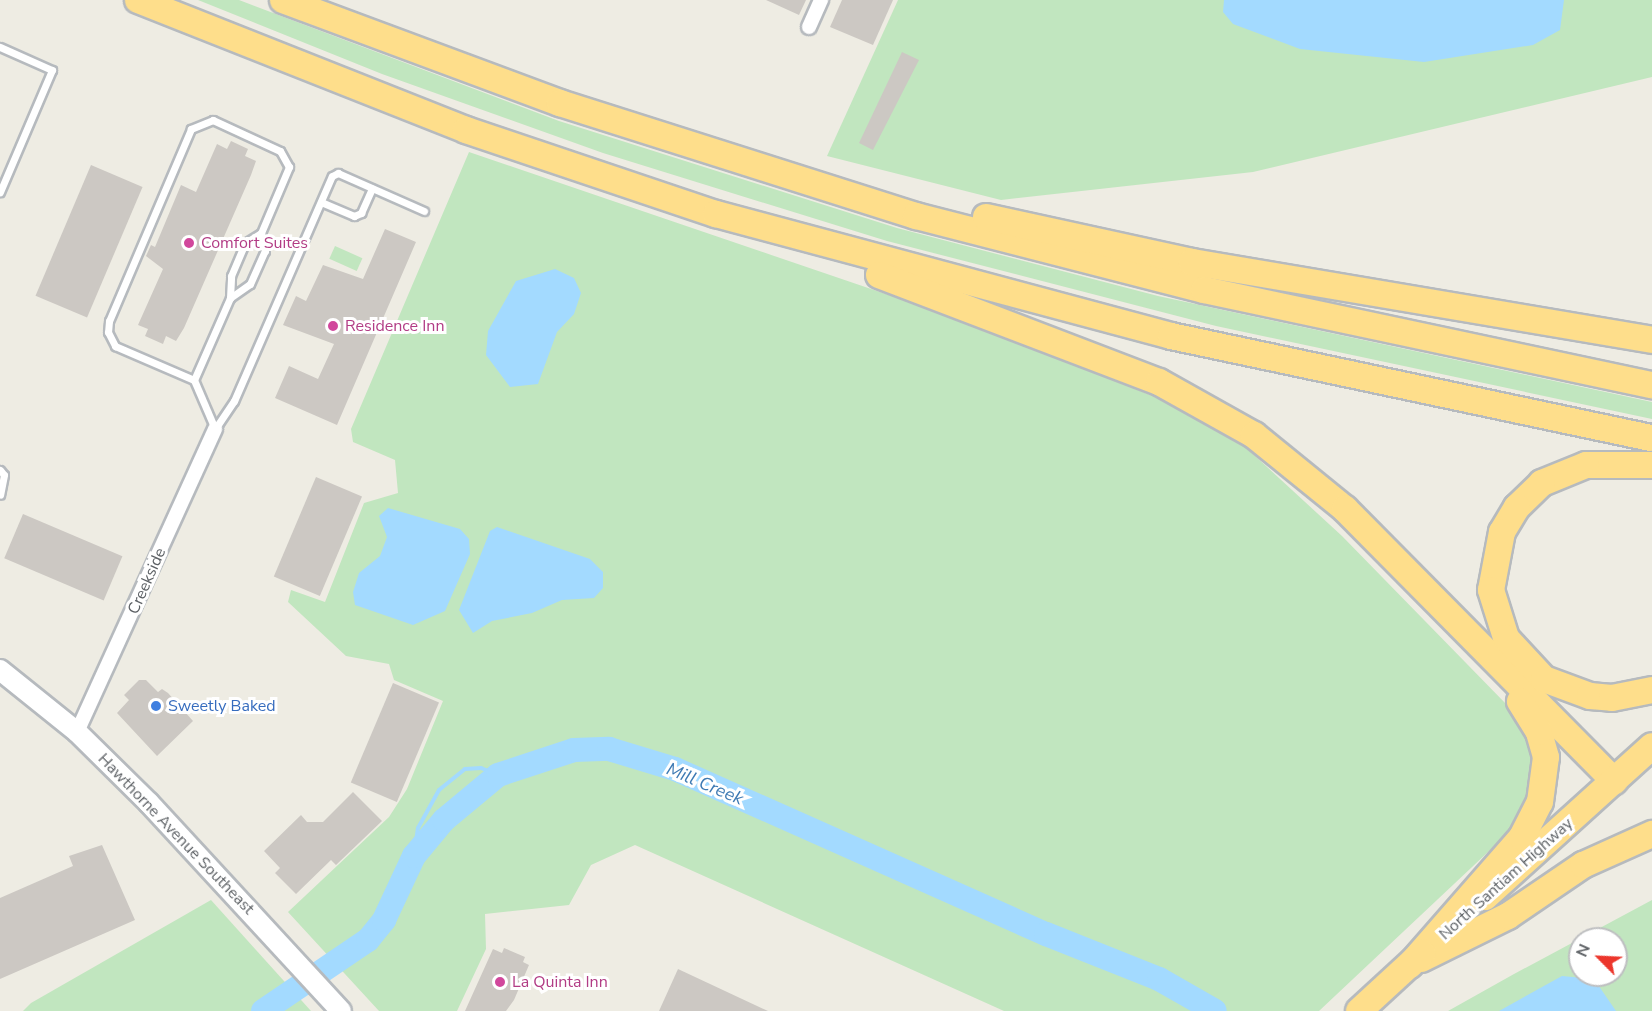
<!DOCTYPE html>
<style>
body{margin:0}
#map{position:relative;width:1652px;height:1011px;overflow:hidden;background:#eeece3;font-family:"Nunito Sans",sans-serif}
div>[style]{position:absolute}
.green>*{inset:0;background:#c1e6bf;transform-origin:0 0}
.water>*{inset:0;background:#a3daff}
.stream>*{height:4px;margin:-2px;padding:0 2px;transform-origin:2px;border-radius:2px;background:#a3daff}
.river>*{height:24px;margin:-12px;padding:0 12px;transform-origin:12px;border-radius:12px;background:#a3daff}
.building>*{inset:0;background:#ccc8c3;transform-origin:0 0}
.roads{filter:drop-shadow(2px 0 #b6babe) drop-shadow(-2px 0 #b6babe) drop-shadow(0 2px #b6babe) drop-shadow(0 -2px #b6babe)}
.lane>*{height:7px;margin:-3.5px;padding:0 3.5px;transform-origin:3.5px;border-radius:3.5px;background:#fff}
.street>*{height:14px;margin:-7px;padding:0 7px;transform-origin:7px;border-radius:7px;background:#fff}
.secondary>*{height:20px;margin:-10px;padding:0 10px;transform-origin:10px;border-radius:10px;background:#fff}
.highway>*{height:26px;margin:-13px;padding:0 13px;transform-origin:13px;border-radius:13px;background:#fede8b}
.dots>*{width:16px;height:16px;translate:-50% -50%;box-sizing:border-box;border:3px solid #fff;border-radius:50%}
span{translate:-50% -50%;white-space:nowrap;text-align:center;line-height:1.15;-webkit-text-stroke:6px #fff;paint-order:stroke}
.hotel-label{font-size:16px;color:#b23c85}
.left{translate:0 -50%;text-align:left}
.street-label{font-size:16px;color:#5c6064}
.shop-label{font-size:16px;color:#366cbe}
.water-label{font-size:18px;color:#3e7ab3;font-style:italic}
.north{position:absolute;left:1568px;top:927px;width:60px;height:60px;box-sizing:border-box;background:#fff;border:2px solid #bebfc1;border-radius:50%;rotate:294deg;font-size:16px;font-weight:700;line-height:24px;text-align:center;color:#5c6064}
.north::after{content:'';display:block;margin:auto;width:21px;height:27px;background:#ec362c;clip-path:polygon(50% 0,100% 100%,50% 72%,0 100%)}
</style>
<div id="map">
<div class="green">
<i style="clip-path:polygon(198px 0,239px 0,559px 121px,897px 228px,1158px 296px,1652px 402px,1652px 419px,1216px 326px,887px 241px,603px 153px,382px 74px)"></i>
<i style="clip-path:polygon(898px 0,1652px 0,1652px 77px,1253px 172px,1001px 200px,827px 156px)"></i>
<i style="clip-path:polygon(469px 152px,1012px 337px,1195px 414px,1242px 444px,1342px 536px,1508px 706px,1535px 755px,1522px 820px,1319px 1011px,1004px 1011px,635px 845px,591px 865px,569px 905px,485px 914px,486px 949px,457px 1011px,379px 1011px,288px 912px,389px 817px,407px 789px,443px 701px,394px 680px,389px 664px,346px 656px,288px 602px,291px 590px,325px 602px,364px 503px,398px 493px,395px 460px,353px 442px,351px 429px)"></i>
<i style="left:335px;top:246px;width:30px;height:14px;rotate:24deg"></i>
<i style="clip-path:polygon(211px 900px,311px 1011px,23px 1011px,31px 1003px)"></i>
<i style="clip-path:polygon(evenodd,1652px 900px,1652px 1011px,1448px 1011px,1514px 974px,1652px 900px,1580px 939px,1616px 939px,1616px 975px,1580px 975px,1580px 939px)"></i>
</div>
<div class="water">
<i style="clip-path:polygon(1224px 0,1564px 0,1560px 30px,1533px 45px,1424px 62px,1300px 49px,1233px 24px,1223px 12px)"></i>
<i style="clip-path:polygon(555px 269px,574px 278px,581px 293px,574px 314px,557px 332px,538px 384px,510px 387px,486px 355px,488px 331px,516px 281px)"></i>
<i style="clip-path:polygon(388px 508px,460px 529px,469px 539px,470px 554px,445px 611px,413px 625px,355px 605px,353px 592px,359px 573px,380px 556px,387px 537px,379px 516px)"></i>
<i style="clip-path:polygon(497px 527px,590px 559px,603px 572px,603px 588px,594px 598px,562px 600px,532px 613px,492px 621px,473px 633px,459px 610px,490px 531px)"></i>
<i style="clip-path:polygon(1562px 976px,1594px 979px,1616px 1011px,1499px 1011px)"></i>
</div>
<div class="stream">
<i style="left:414px;top:856px;width:28px;rotate:-82deg"></i>
<i style="left:418px;top:828px;width:43px;rotate:-61.1deg"></i>
<i style="left:439px;top:790px;width:33px;rotate:-39deg"></i>
<i style="left:465px;top:769px;width:16px;rotate:-4deg"></i>
<i style="left:481px;top:768px;width:18px;rotate:22deg"></i>
</div>
<div class="river">
<i style="left:263px;top:1011px;width:127px;rotate:-34.1deg"></i>
<i style="left:368px;top:940px;width:26px;rotate:-51deg"></i>
<i style="left:384px;top:920px;width:71px;rotate:-64.9deg"></i>
<i style="left:414px;top:856px;width:47px;rotate:-50.2deg"></i>
<i style="left:444px;top:820px;width:70px;rotate:-39.8deg"></i>
<i style="left:498px;top:775px;width:80px;rotate:-18.2deg"></i>
<i style="left:574px;top:750px;width:35px;rotate:-2deg"></i>
<i style="left:609px;top:749px;width:69px;rotate:16.9deg"></i>
<i style="left:675px;top:769px;width:406px;rotate:24deg"></i>
<i style="left:1046px;top:934px;width:122px;rotate:21.7deg"></i>
<i style="left:1159px;top:979px;width:64px;rotate:29.7deg"></i>
</div>
<div class="building">
<i style="clip-path:polygon(766px 0,806px 0,799px 15px)"></i>
<i style="clip-path:polygon(842px 0,893px 0,873px 45px,830px 27px)"></i>
<i style="clip-path:polygon(902px 52px,919px 60px,873px 150px,859px 143px)"></i>
<i style="clip-path:polygon(231px 141px,248px 149px,245px 156px,256px 161px,251px 175px,184px 328px,176px 341px,166px 336px,163px 344px,145px 336px,148px 329px,138px 325px,163px 269px,146px 256px,151px 245px,155px 247px,181px 185px,196px 192px,217px 144px,227px 149px)"></i>
<i style="left:91px;top:165px;width:56px;height:142px;rotate:23deg"></i>
<i style="clip-path:polygon(385px 229px,416px 242px,337px 425px,275px 398px,289px 366px,318px 379px,334px 344px,283px 325px,296px 296px,306px 301px,323px 265px,363px 279px)"></i>
<i style="left:316px;top:477px;width:50px;height:108px;rotate:23deg"></i>
<i style="left:23px;top:514px;width:108px;height:48px;rotate:23deg"></i>
<i style="clip-path:polygon(139px 680px,146px 680px,158px 692px,162px 689px,168px 693px,193px 721px,157px 756px,117px 713px,129px 700px,124px 695px)"></i>
<i style="left:393px;top:683px;width:50px;height:108px;rotate:23deg"></i>
<i style="clip-path:polygon(353px 792px,382px 821px,336px 865px,331px 860px,296px 894px,275px 873px,280px 868px,264px 851px,301px 815px,307px 822px,323px 822px)"></i>
<i style="clip-path:polygon(102px 845px,135px 920px,0 979px,0 898px,73px 866px,69px 856px)"></i>
<i style="clip-path:polygon(504px 948px,525px 957px,523px 962px,529px 965px,514px 1000px,506px 1011px,465px 1011px,493px 949px,502px 953px)"></i>
<i style="clip-path:polygon(678px 969px,768px 1011px,659px 1011px)"></i>
</div>
<div class="roads">
<div class="lane">
<i style="left:0;top:47px;width:57px;rotate:23.9deg"></i>
<i style="left:52px;top:70px;width:133px;rotate:113.1deg"></i>
<i style="left:321px;top:202px;width:36px;rotate:23deg"></i>
<i style="left:354px;top:216px;width:8px;rotate:-23deg"></i>
<i style="left:361px;top:213px;width:27px;rotate:-66deg"></i>
<i style="left:230px;top:298px;width:22px;rotate:-87deg"></i>
<i style="left:231px;top:276px;width:36px;rotate:-67deg"></i>
<i style="left:245px;top:243px;width:19px;rotate:-32deg"></i>
<i style="left:194px;top:380px;width:90px;rotate:-66.3deg"></i>
<i style="left:230px;top:298px;width:24px;rotate:-35deg"></i>
<i style="left:250px;top:284px;width:36px;rotate:-66deg"></i>
<i style="left:265px;top:251px;width:18px;rotate:-103deg"></i>
<i style="left:261px;top:233px;width:72px;rotate:-67deg"></i>
<i style="left:289px;top:167px;width:18px;rotate:-119deg"></i>
<i style="left:280px;top:151px;width:74px;rotate:-155.2deg"></i>
<i style="left:213px;top:120px;width:24px;rotate:158deg"></i>
<i style="left:191px;top:129px;width:209px;rotate:113.1deg"></i>
<i style="left:109px;top:321px;width:11px;rotate:95deg"></i>
<i style="left:108px;top:332px;width:16px;rotate:63deg"></i>
<i style="left:115px;top:346px;width:86px;rotate:23.3deg"></i>
<i style="left:194px;top:380px;width:53px;rotate:66.8deg"></i>
<i style="left:215px;top:429px;width:34px;rotate:-56deg"></i>
<i style="left:234px;top:401px;width:245px;rotate:-66.5deg"></i>
<i style="left:332px;top:176px;width:7px;rotate:-27deg"></i>
<i style="left:338px;top:173px;width:94px;rotate:23.8deg"></i>
<i style="left:0;top:470px;width:6px;rotate:51deg"></i>
<i style="left:4px;top:475px;width:20px;rotate:101deg"></i>
</div>
<div class="street">
<i style="left:809px;top:27px;width:30px;rotate:-66deg"></i>
<i style="left:77px;top:732px;width:333px;rotate:-65.5deg"></i>
</div>
<div class="secondary">
<i style="left:0;top:670px;width:99px;rotate:38.8deg"></i>
<i style="left:77px;top:732px;width:101px;rotate:44.6deg"></i>
<i style="left:149px;top:803px;width:283px;rotate:47.3deg"></i>
</div>
<div class="highway">
<i style="left:138px;top:0;width:353px;rotate:21.6deg"></i>
<i style="left:466px;top:130px;width:264px;rotate:18.6deg"></i>
<i style="left:716px;top:214px;width:471px;rotate:15deg"></i>
<i style="left:1171px;top:336px;width:492px;rotate:12deg"></i>
<i style="left:283px;top:0;width:296px;rotate:20.4deg"></i>
<i style="left:560px;top:103px;width:374px;rotate:17.6deg"></i>
<i style="left:916px;top:216px;width:297px;rotate:14.4deg"></i>
<i style="left:1204px;top:290px;width:458px;rotate:12deg"></i>
<i style="left:986px;top:217px;width:211px;rotate:12.3deg"></i>
<i style="left:1192px;top:262px;width:467px;rotate:9.6deg"></i>
<i style="left:879px;top:275px;width:300px;rotate:20.9deg"></i>
<i style="left:1159px;top:382px;width:109px;rotate:29.2deg"></i>
<i style="left:1254px;top:435px;width:117px;rotate:39.1deg"></i>
<i style="left:1345px;top:509px;width:383px;rotate:45.3deg"></i>
<i style="left:1652px;top:465px;width:66px;rotate:180deg"></i>
<i style="left:1586px;top:465px;width:48px;rotate:157.8deg"></i>
<i style="left:1542px;top:483px;width:35px;rotate:136deg"></i>
<i style="left:1517px;top:507px;width:29px;rotate:121deg"></i>
<i style="left:1502px;top:532px;width:59px;rotate:100.7deg"></i>
<i style="left:1491px;top:590px;width:50px;rotate:72.6deg"></i>
<i style="left:1506px;top:638px;width:56px;rotate:47.2deg"></i>
<i style="left:1544px;top:679px;width:49px;rotate:20.3deg"></i>
<i style="left:1590px;top:696px;width:22px;rotate:5deg"></i>
<i style="left:1612px;top:698px;width:41px;rotate:-11.3deg"></i>
<i style="left:1485px;top:897px;width:225px;rotate:-42.1deg"></i>
<i style="left:1421px;top:959px;width:97px;rotate:-26.3deg"></i>
<i style="left:1508px;top:916px;width:91px;rotate:-34.2deg"></i>
<i style="left:1583px;top:865px;width:76px;rotate:-24.2deg"></i>
<i style="left:1410px;top:965px;width:170px;rotate:-48.8deg"></i>
<i style="left:1522px;top:837px;width:39px;rotate:-63deg"></i>
<i style="left:1540px;top:802px;width:45px;rotate:-82.4deg"></i>
<i style="left:1546px;top:757px;width:26px;rotate:-106deg"></i>
<i style="left:1539px;top:732px;width:36px;rotate:-122deg"></i>
<i style="left:1359px;top:1011px;width:86px;rotate:-42.6deg"></i>
</div>
</div>
<div class="dots">
<i style="left:189px;top:243px;background:#d1479c"></i>
<i style="left:333px;top:326px;background:#d1479c"></i>
<i style="left:156px;top:706px;background:#3f7fe0"></i>
<i style="left:500px;top:982px;background:#d1479c"></i>
</div>
<div class="hotel-label">
<span class="left" style="left:201px;top:243px">Comfort Suites</span>
<span class="left" style="left:345px;top:326px">Residence Inn</span>
<span class="left" style="left:512px;top:982px">La Quinta Inn</span>
</div>
<div class="street-label">
<span style="left:147px;top:581px;rotate:-66deg">Creekside</span>
<span style="left:176px;top:834px;rotate:46deg">Hawthorne Avenue Southeast</span>
<span style="left:1506px;top:879px;rotate:-42deg">North Santiam Highway</span>
</div>
<div class="shop-label">
<span class="left" style="left:168px;top:706px">Sweetly Baked</span>
</div>
<div class="water-label">
<span style="left:705px;top:784px;rotate:23deg">Mill Creek</span>
</div>
<div class="north">N</div>
</div>
